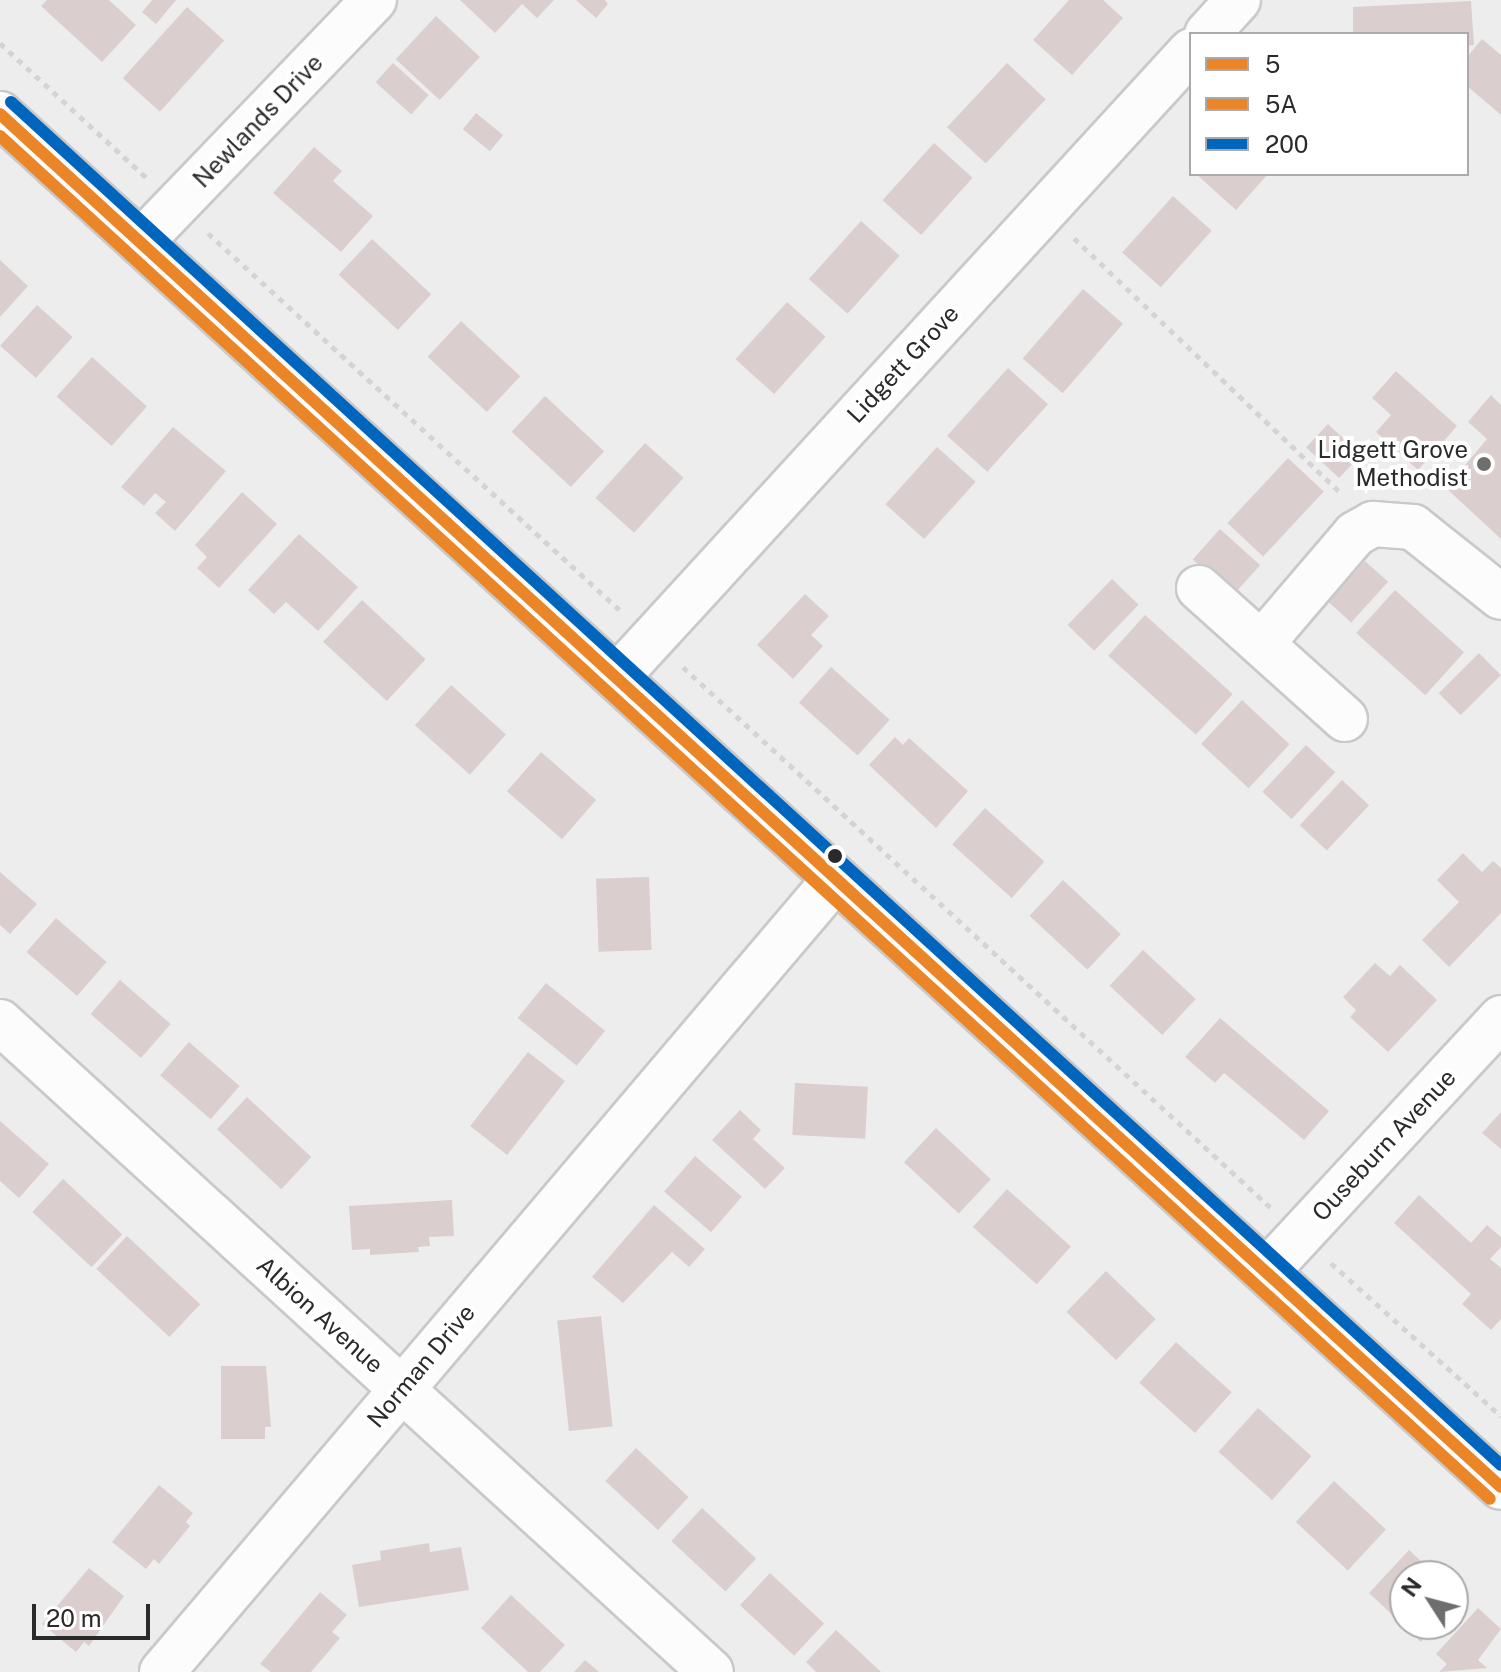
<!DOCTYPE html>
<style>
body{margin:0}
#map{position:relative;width:1501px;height:1672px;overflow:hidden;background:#eeedee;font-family:"Public Sans",sans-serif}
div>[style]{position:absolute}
.building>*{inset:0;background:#dacfce;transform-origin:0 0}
.path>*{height:5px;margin-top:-2.5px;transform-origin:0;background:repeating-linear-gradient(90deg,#d4d4d4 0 6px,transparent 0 12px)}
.roads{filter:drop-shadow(2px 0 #cac9ca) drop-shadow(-2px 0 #cac9ca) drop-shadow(0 2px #cac9ca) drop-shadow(0 -2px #cac9ca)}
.minor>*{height:44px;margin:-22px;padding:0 22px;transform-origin:22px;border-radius:22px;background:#fcfcfc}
.bus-1>*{height:12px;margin:-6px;padding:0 6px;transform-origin:6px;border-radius:6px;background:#ea8627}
.bus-2>*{height:12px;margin:-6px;padding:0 6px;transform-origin:6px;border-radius:6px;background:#ea8627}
.bus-3>*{height:12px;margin:-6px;padding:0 6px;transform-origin:6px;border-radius:6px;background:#0065bd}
.dots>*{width:22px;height:22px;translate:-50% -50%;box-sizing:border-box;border:4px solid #fff;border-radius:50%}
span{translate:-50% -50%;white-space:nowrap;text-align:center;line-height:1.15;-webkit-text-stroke:8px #fff;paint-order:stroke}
.street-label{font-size:24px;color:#2b2a2b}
.poi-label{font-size:24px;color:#2b2a2b}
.right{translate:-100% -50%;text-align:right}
.legend{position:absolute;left:1189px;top:32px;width:280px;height:144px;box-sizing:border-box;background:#fff;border:2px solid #aaa;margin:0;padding:10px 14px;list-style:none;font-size:24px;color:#2b2a2b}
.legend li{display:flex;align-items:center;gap:16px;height:40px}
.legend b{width:40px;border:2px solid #aaa}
.north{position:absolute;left:1389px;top:1560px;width:80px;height:80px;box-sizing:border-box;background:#fff;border:2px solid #aaa;border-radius:50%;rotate:306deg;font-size:22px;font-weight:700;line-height:32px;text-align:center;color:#2b2a2b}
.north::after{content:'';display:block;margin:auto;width:28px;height:36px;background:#6f6e6f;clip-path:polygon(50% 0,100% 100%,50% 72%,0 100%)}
.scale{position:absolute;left:32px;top:1604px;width:118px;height:36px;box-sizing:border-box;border:4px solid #2b2a2b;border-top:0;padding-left:10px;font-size:24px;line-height:28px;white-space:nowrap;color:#2b2a2b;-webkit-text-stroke:6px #fff;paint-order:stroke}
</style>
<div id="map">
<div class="building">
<i style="clip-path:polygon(47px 0,109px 0,136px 25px,102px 62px,41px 6px)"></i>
<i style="clip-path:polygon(152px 0,176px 0,156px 24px,142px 12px)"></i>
<i style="clip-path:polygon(460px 0,554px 0,537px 18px,522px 4px,495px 33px)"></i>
<i style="clip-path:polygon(576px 0,605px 0,608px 4px,596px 18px)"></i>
<i style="clip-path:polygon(1069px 0,1103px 0,1123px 18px,1072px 75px,1033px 40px)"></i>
<i style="clip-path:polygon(1471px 1px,1474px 45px,1467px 46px,1467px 34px,1353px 34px,1353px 7px)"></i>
<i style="left:187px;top:7px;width:50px;height:96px;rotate:42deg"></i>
<i style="left:436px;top:16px;width:60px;height:59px;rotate:43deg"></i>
<i style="clip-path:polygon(1482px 39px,1501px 55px,1501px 115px,1467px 86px,1467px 57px)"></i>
<i style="left:393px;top:63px;width:48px;height:26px;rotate:42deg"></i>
<i style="left:1007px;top:63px;width:53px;height:88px;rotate:43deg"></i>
<i style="left:476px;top:113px;width:35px;height:21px;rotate:39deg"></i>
<i style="left:934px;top:143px;width:52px;height:77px;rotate:42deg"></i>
<i style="clip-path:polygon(314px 147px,342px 171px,333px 181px,373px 216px,341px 252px,273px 193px)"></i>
<i style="clip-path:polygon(1196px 174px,1268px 174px,1236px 210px)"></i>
<i style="left:1173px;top:196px;width:52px;height:76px;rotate:42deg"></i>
<i style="left:861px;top:221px;width:52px;height:78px;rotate:42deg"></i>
<i style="left:372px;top:239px;width:81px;height:49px;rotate:43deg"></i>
<i style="clip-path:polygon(0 260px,28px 286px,0 317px)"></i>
<i style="left:1083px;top:289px;width:53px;height:92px;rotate:41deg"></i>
<i style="left:787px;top:302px;width:52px;height:77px;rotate:42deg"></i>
<i style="left:37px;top:305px;width:48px;height:55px;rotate:42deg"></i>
<i style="left:461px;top:321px;width:81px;height:49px;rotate:43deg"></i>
<i style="left:92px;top:357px;width:74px;height:53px;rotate:42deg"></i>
<i style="left:1008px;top:368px;width:54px;height:91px;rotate:42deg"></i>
<i style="clip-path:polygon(1396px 371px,1457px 426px,1418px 470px,1376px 432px,1391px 415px,1372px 398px)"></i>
<i style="clip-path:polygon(1491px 395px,1501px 405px,1501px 539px,1446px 488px,1487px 439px,1468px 422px)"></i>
<i style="left:545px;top:396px;width:81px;height:49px;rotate:43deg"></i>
<i style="left:1328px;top:424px;width:45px;height:32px;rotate:43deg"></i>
<i style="clip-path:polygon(173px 427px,226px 471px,175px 531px,155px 513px,166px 502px,155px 493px,144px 506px,121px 487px)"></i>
<i style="left:645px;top:443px;width:52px;height:74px;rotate:42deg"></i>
<i style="left:937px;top:447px;width:52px;height:77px;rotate:42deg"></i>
<i style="left:1288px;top:458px;width:49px;height:89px;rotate:43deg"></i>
<i style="clip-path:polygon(242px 492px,277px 524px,219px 588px,197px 568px,207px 557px,195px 545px)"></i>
<i style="left:1220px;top:529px;width:54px;height:41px;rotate:42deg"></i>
<i style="clip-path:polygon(299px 534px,358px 587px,318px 631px,286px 602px,274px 614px,248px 590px)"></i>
<i style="left:1365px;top:561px;width:31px;height:55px;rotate:42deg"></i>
<i style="left:1112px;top:579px;width:37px;height:64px;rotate:44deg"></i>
<i style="left:1395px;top:590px;width:93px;height:58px;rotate:42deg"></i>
<i style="clip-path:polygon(805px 594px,829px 616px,811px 635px,823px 646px,793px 679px,757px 645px)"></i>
<i style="left:362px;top:600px;width:87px;height:57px;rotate:43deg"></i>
<i style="left:1145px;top:615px;width:118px;height:55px;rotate:42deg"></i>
<i style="left:1479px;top:653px;width:31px;height:57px;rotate:45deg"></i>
<i style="left:831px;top:667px;width:79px;height:48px;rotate:42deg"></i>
<i style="left:451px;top:685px;width:74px;height:54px;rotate:42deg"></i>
<i style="left:1242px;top:700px;width:65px;height:60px;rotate:43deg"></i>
<i style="clip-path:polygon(895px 737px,903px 745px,909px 738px,968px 791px,936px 828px,869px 765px)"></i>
<i style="left:1306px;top:745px;width:40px;height:64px;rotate:43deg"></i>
<i style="left:541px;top:752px;width:73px;height:52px;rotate:41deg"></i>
<i style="left:1342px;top:780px;width:37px;height:62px;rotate:43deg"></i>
<i style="left:985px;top:808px;width:80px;height:49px;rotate:42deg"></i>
<i style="clip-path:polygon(1463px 853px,1482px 872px,1493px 861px,1501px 868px,1501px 913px,1449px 967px,1422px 940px,1459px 902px,1437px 880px)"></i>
<i style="clip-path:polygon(0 872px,37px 904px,10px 934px,0 925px)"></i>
<i style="left:649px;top:877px;width:73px;height:53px;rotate:88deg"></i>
<i style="left:1063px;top:880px;width:79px;height:49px;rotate:43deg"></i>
<i style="left:56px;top:918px;width:67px;height:45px;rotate:41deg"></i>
<i style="left:1143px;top:950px;width:72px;height:49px;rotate:43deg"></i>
<i style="clip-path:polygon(1375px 963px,1390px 976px,1400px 965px,1437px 1000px,1388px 1052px,1350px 1017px,1356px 1010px,1343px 997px)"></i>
<i style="left:120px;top:980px;width:67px;height:45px;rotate:41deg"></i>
<i style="left:546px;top:983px;width:76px;height:45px;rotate:39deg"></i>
<i style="clip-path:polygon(1220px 1018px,1329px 1111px,1304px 1140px,1224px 1073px,1215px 1083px,1185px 1057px)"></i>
<i style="left:189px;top:1042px;width:67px;height:44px;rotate:41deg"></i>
<i style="left:528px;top:1052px;width:47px;height:94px;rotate:38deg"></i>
<i style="left:795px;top:1083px;width:73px;height:52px;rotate:3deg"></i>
<i style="left:247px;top:1097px;width:88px;height:44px;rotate:43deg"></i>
<i style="clip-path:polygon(740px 1110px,761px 1130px,753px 1139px,785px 1168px,765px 1189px,712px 1140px)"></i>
<i style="clip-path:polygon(1501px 1112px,1501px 1149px,1482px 1133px)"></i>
<i style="clip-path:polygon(0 1121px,49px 1164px,19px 1198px,0 1181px)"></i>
<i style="left:936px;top:1128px;width:75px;height:47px;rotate:43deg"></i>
<i style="left:695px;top:1156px;width:62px;height:47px;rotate:41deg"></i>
<i style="left:63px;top:1179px;width:81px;height:45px;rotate:43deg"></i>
<i style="left:1007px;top:1189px;width:86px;height:51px;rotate:42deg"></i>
<i style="clip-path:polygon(1419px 1195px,1471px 1243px,1487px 1225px,1501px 1237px,1501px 1247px,1490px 1259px,1501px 1268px,1501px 1319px,1491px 1330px,1462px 1304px,1471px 1294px,1394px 1223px)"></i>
<i style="clip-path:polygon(452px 1200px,454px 1236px,429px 1237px,430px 1246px,418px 1247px,419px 1252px,370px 1255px,370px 1249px,352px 1250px,349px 1206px)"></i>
<i style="clip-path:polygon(654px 1205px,705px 1249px,689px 1267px,672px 1252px,623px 1303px,592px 1277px)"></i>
<i style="left:127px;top:1236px;width:100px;height:45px;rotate:43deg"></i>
<i style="left:1106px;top:1271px;width:69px;height:57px;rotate:44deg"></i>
<i style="left:601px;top:1316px;width:111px;height:44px;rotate:84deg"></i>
<i style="left:1176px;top:1342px;width:75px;height:55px;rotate:42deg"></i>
<i style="clip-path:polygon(221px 1366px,266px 1366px,271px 1427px,265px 1427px,265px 1439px,221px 1439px)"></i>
<i style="left:1258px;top:1408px;width:72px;height:59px;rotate:42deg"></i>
<i style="left:636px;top:1448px;width:72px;height:45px;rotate:43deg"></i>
<i style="left:1334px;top:1481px;width:71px;height:56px;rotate:43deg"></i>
<i style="clip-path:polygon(159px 1485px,193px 1513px,186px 1522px,190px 1526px,159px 1564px,154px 1559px,146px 1569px,112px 1542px)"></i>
<i style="left:702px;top:1508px;width:74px;height:45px;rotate:43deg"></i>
<i style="clip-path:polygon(429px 1543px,430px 1552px,461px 1547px,469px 1590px,359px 1607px,352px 1565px,381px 1560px,380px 1551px)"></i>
<i style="clip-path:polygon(1409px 1550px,1437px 1576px,1405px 1576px,1405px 1624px,1437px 1624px,1421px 1642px,1369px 1593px)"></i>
<i style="clip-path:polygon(89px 1568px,124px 1596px,89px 1646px,84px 1642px,76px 1652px,42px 1624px)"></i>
<i style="left:770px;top:1573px;width:74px;height:44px;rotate:43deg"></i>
<i style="clip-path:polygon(320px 1592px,347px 1615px,332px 1632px,340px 1638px,311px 1672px,271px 1672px,260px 1664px)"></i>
<i style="clip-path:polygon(511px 1595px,565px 1645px,540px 1672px,528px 1672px,481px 1628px)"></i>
<i style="clip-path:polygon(1478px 1608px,1501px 1629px,1478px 1660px,1487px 1668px,1439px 1672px,1447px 1664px,1436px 1654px)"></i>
<i style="clip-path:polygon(836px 1630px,863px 1655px,881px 1672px,816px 1672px,806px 1662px)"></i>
<i style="clip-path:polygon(585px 1660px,599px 1672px,574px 1672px)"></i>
</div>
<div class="path">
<i style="left:0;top:43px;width:200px;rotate:42.6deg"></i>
<i style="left:208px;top:233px;width:561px;rotate:42.47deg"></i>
<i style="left:1074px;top:238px;width:371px;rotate:43.7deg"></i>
<i style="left:683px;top:667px;width:798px;rotate:42.61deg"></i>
<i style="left:1331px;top:1263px;width:229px;rotate:42deg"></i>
</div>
<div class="roads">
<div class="minor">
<i style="left:1207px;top:34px;width:46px;rotate:-47.6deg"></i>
<i style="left:0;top:114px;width:2034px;rotate:42.45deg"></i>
<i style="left:141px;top:242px;width:336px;rotate:-46.1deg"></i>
<i style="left:1199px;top:588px;width:196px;rotate:41.9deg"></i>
<i style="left:1262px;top:643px;width:143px;rotate:-49.5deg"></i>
<i style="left:1355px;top:534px;width:21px;rotate:-29deg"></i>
<i style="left:1373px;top:524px;width:40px;rotate:4.3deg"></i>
<i style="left:1413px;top:527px;width:112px;rotate:38.5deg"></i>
<i style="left:617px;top:677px;width:849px;rotate:-47.48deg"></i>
<i style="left:0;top:1022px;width:963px;rotate:42.43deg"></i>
<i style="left:1267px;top:1271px;width:345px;rotate:-47.2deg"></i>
<i style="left:162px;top:1672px;width:1041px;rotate:-49.67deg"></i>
</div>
</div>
<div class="bus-1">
<i style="left:0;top:114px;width:2034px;rotate:42.45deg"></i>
</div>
<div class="bus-2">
<i style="left:0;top:136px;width:2019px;rotate:42.45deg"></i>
</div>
<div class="bus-3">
<i style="left:11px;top:102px;width:2019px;rotate:42.45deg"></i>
</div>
<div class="dots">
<i style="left:1484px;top:464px;background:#6f6e6f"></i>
<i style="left:835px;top:856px;background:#2b2a2b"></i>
</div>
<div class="street-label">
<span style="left:258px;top:121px;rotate:-46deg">Newlands Drive</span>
<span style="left:903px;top:364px;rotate:-47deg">Lidgett Grove</span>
<span style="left:1384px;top:1145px;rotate:-47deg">Ouseburn Avenue</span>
<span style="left:320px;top:1315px;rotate:42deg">Albion Avenue</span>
<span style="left:421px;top:1366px;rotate:-50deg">Norman Drive</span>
</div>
<div class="poi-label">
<span class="right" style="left:1468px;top:464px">Lidgett Grove<br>Methodist</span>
</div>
<ul class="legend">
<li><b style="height:10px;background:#ea8627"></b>5</li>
<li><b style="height:10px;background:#ea8627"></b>5A</li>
<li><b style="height:10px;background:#0065bd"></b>200</li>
</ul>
<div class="north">N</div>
<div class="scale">20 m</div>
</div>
